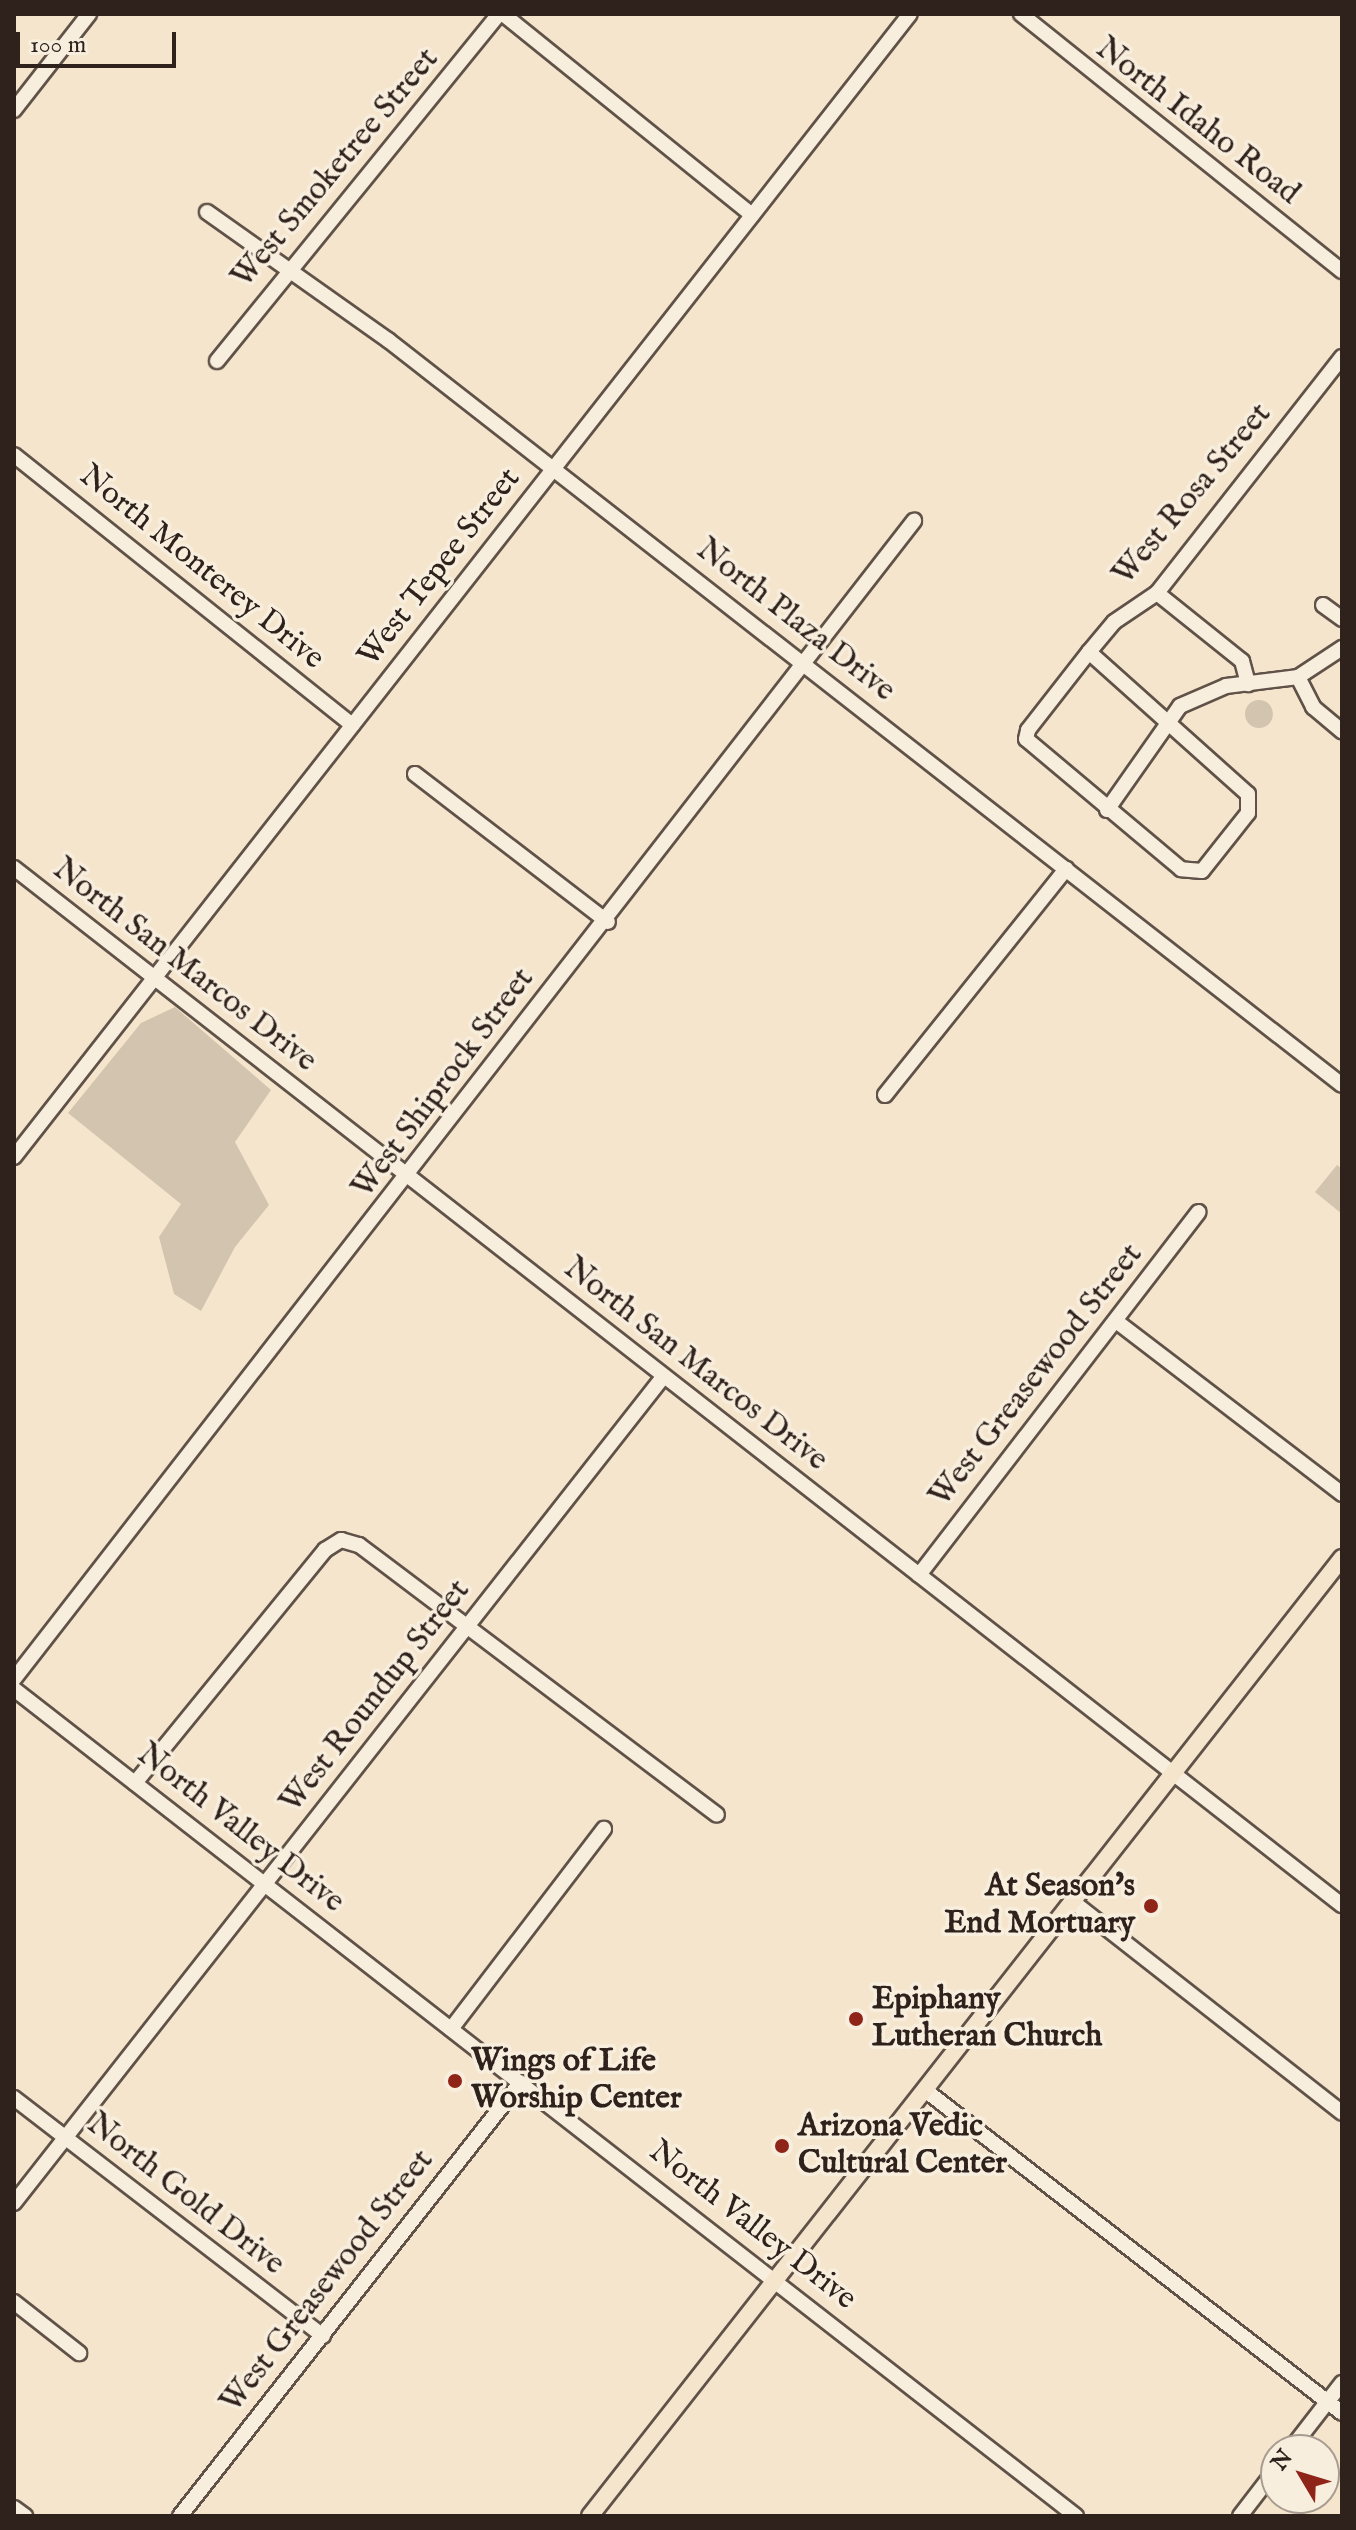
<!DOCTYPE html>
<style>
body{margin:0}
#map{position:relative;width:1356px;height:2530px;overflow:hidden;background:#f5e5cd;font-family:"IM FELL English",serif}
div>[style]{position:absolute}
.green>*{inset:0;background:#d3c4af}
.round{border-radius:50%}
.roads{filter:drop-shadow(2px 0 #605248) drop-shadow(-2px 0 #605248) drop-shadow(0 2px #605248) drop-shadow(0 -2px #605248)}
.minor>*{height:14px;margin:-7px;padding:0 7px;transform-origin:7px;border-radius:7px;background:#f8eede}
.major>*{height:16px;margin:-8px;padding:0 8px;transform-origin:8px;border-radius:8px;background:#f5e5cd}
.dots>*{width:22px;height:22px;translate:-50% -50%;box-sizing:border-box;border:4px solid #f8eede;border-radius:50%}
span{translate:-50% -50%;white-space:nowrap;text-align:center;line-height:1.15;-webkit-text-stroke:7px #f8eede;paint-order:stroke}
.street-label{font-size:32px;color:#2f211b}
.poi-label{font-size:32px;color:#2f211b;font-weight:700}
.right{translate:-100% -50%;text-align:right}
.left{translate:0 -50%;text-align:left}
.frame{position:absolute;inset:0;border:16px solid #2f211b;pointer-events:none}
.north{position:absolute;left:1260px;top:2434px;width:80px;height:80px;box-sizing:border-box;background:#f8eede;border:2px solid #a89c90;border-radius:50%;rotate:308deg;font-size:22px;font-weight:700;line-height:32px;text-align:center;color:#2f211b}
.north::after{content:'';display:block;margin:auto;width:28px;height:36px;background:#8f2418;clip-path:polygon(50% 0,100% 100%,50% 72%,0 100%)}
.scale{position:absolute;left:16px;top:32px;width:160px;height:36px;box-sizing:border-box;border:4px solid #2f211b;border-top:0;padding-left:10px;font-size:24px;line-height:28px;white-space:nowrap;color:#2f211b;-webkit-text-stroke:6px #f8eede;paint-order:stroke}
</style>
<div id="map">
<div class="green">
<i class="round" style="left:1245px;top:700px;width:28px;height:28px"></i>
<i style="clip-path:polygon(175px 1007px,271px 1090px,235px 1142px,269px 1205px,235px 1247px,201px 1311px,174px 1294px,159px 1237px,181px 1204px,68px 1113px,141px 1023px)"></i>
<i style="clip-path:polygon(1337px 1165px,1342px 1169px,1342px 1214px,1315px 1192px)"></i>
</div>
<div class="roads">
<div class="minor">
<i style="left:503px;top:14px;width:320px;rotate:38.9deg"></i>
<i style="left:1021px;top:14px;width:411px;rotate:38.7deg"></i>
<i style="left:14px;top:110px;width:122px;rotate:-52deg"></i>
<i style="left:207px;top:212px;width:222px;rotate:35.3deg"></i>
<i style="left:388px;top:340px;width:1210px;rotate:37.99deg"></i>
<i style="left:217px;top:361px;width:447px;rotate:-50.9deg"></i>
<i style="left:14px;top:455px;width:433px;rotate:38.6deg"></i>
<i style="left:1157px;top:593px;width:109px;rotate:38.7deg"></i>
<i style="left:1242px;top:661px;width:24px;rotate:75deg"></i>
<i style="left:1323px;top:605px;width:24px;rotate:36deg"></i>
<i style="left:1089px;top:652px;width:213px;rotate:41.8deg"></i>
<i style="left:1248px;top:794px;width:19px;rotate:90deg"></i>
<i style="left:1248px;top:813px;width:74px;rotate:128.4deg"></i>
<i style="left:1202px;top:871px;width:21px;rotate:-175deg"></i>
<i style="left:1181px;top:869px;width:202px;rotate:-140deg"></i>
<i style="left:1026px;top:739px;width:9px;rotate:-77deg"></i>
<i style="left:1028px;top:730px;width:99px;rotate:-52deg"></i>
<i style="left:1089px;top:652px;width:39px;rotate:-50deg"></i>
<i style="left:1114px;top:622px;width:52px;rotate:-34deg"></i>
<i style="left:1157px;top:593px;width:300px;rotate:-51.9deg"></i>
<i style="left:1298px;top:677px;width:34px;rotate:63deg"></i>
<i style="left:1313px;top:707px;width:38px;rotate:40deg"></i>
<i style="left:415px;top:774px;width:243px;rotate:37.5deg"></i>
<i style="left:1107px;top:810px;width:127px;rotate:-54.9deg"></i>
<i style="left:1180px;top:706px;width:50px;rotate:-23.5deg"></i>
<i style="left:1226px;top:686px;width:73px;rotate:-7.1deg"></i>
<i style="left:1298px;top:677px;width:53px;rotate:-33.4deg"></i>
<i style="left:14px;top:868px;width:1685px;rotate:37.99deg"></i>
<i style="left:885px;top:1095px;width:290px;rotate:-51.3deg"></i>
<i style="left:14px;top:1157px;width:1452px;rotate:-51.91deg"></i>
<i style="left:1116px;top:1321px;width:285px;rotate:37.4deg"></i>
<i style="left:919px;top:1575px;width:458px;rotate:-52.4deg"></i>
<i style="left:14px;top:1679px;width:1467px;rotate:-52.15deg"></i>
<i style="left:14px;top:1689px;width:1346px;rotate:37.91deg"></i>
<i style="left:135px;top:1783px;width:301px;rotate:-50.8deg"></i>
<i style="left:325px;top:1550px;width:19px;rotate:-32deg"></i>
<i style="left:341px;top:1540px;width:19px;rotate:16deg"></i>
<i style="left:359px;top:1545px;width:448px;rotate:37deg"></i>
<i style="left:1072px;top:1901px;width:343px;rotate:38.1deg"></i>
<i style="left:451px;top:2029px;width:252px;rotate:-52.6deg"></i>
<i style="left:925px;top:2090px;width:527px;rotate:37.76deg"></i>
<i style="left:14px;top:2098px;width:390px;rotate:37.6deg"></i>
<i style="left:14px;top:2203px;width:1050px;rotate:-51.84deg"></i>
<i style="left:14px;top:2302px;width:83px;rotate:38.1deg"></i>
<i style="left:1290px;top:2450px;width:85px;rotate:-52.2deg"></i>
<i style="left:14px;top:2508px;width:14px;rotate:36deg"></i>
<i style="left:180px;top:2516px;width:551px;rotate:-51.86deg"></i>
<i style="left:1240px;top:2516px;width:59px;rotate:-52.5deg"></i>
</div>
<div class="major">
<i style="left:590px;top:2516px;width:1218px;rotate:-51.87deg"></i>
</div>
</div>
<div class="dots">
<i style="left:1151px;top:1906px;background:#8f2418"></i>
<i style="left:856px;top:2019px;background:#8f2418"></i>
<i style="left:455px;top:2081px;background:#8f2418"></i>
<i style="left:782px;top:2146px;background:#8f2418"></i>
</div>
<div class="street-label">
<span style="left:1197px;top:122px;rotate:38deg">North Idaho Road</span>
<span style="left:336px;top:169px;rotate:-50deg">West Smoketree Street</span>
<span style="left:1193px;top:495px;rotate:-50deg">West Rosa Street</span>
<span style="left:201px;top:568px;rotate:39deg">North Monterey Drive</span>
<span style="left:440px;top:568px;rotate:-52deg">West Tepee Street</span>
<span style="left:795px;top:621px;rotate:38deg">North Plaza Drive</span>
<span style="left:184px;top:966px;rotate:38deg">North San Marcos Drive</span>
<span style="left:444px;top:1084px;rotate:-53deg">West Shiprock Street</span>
<span style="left:695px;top:1365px;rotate:38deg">North San Marcos Drive</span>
<span style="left:1037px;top:1376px;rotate:-52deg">West Greasewood Street</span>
<span style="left:376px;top:1697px;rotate:-52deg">West Roundup Street</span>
<span style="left:240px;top:1829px;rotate:38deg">North Valley Drive</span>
<span style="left:185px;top:2195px;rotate:38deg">North Gold Drive</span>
<span style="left:752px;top:2226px;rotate:38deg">North Valley Drive</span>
<span style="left:328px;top:2282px;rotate:-52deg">West Greasewood Street</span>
</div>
<div class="poi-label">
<span class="right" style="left:1135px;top:1906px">At Season's<br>End Mortuary</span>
<span class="left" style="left:872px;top:2019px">Epiphany<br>Lutheran Church</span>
<span class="left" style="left:471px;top:2081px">Wings of Life<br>Worship Center</span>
<span class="left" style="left:798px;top:2146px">Arizona Vedic<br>Cultural Center</span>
</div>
<div class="frame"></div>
<div class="north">N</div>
<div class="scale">100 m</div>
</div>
